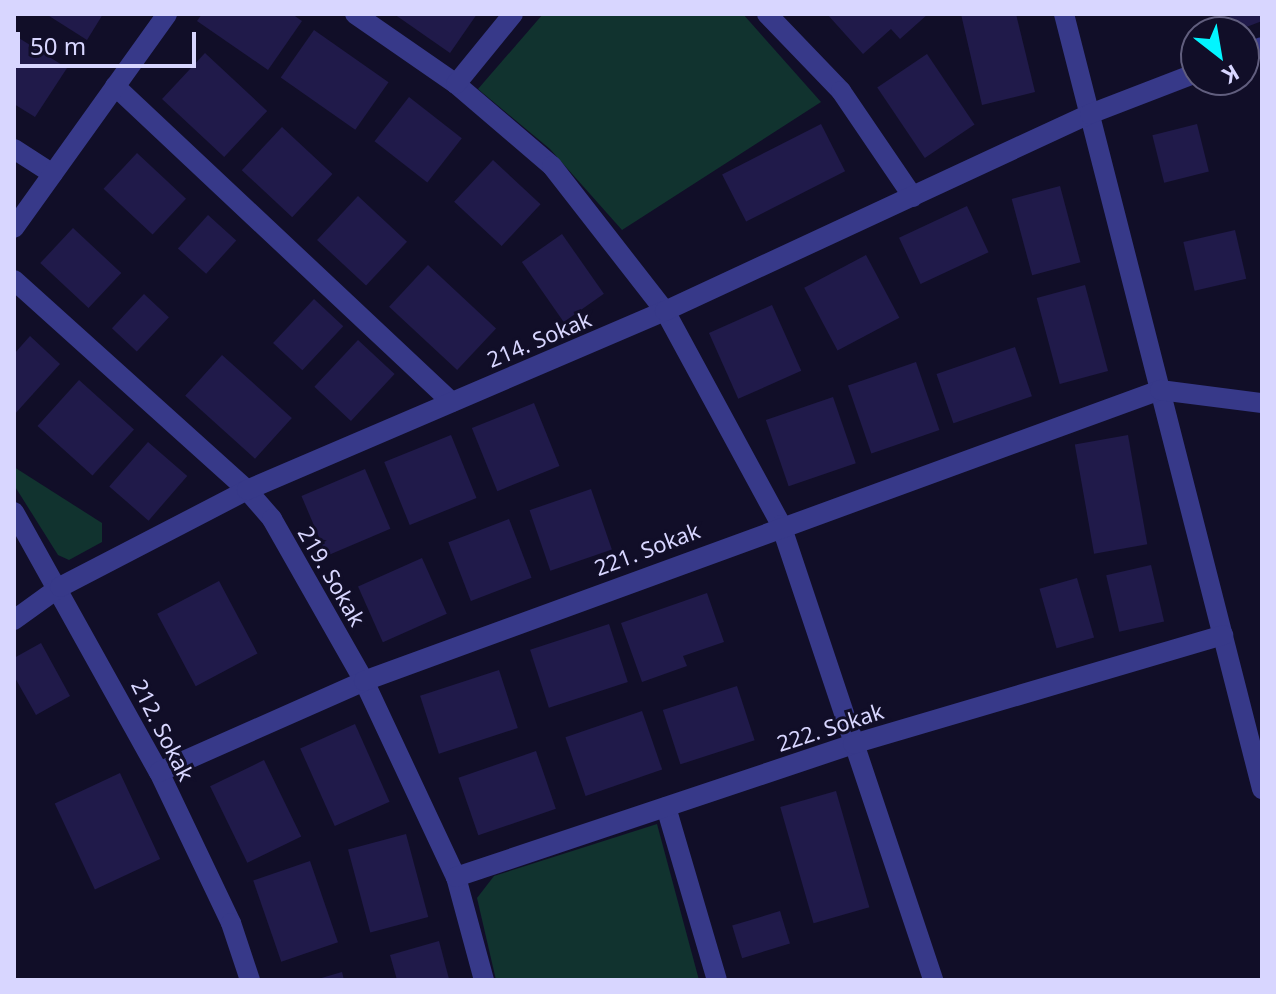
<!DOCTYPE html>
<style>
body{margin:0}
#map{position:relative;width:1276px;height:994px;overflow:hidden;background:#110e28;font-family:"Noto Sans",sans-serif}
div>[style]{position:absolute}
.green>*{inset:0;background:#11332f}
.building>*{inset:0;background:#201a4a;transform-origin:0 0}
.street>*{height:20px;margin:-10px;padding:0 10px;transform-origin:10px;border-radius:10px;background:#373989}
span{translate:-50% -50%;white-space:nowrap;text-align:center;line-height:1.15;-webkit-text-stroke:6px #110e28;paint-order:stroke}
.street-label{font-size:22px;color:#d8d6ff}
.frame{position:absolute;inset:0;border:16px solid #d8d6ff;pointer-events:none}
.north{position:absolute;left:1180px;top:16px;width:80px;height:80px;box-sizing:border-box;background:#110e28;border:2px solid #615e7e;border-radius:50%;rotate:149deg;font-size:22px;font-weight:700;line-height:32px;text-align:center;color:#d8d6ff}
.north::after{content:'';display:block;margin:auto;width:28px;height:36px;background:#02f5ff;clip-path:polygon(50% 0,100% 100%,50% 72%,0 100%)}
.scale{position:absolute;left:16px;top:32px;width:180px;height:36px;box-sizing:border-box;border:4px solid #d8d6ff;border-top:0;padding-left:10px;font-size:24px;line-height:28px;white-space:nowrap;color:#d8d6ff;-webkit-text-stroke:6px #110e28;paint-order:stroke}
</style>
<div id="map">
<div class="green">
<i style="clip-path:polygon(543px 14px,743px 14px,821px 102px,622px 230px,550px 149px,478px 89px)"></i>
<i style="clip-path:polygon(14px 467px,102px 523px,102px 542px,69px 560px,58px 555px,14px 485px)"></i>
<i style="clip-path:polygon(657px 824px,699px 980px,496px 980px,477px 898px,494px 876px)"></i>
</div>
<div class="building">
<i style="clip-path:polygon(46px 14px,103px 14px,87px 40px)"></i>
<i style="clip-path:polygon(202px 14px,292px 14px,302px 21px,268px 70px,197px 21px)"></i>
<i style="clip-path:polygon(394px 14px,477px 14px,450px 53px)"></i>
<i style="clip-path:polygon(827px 14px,928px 14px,900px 39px,891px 29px,863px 54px)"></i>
<i style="clip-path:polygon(961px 14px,1016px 14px,1035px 92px,982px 105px)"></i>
<i style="clip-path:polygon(1229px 14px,1262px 14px,1262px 21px,1236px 31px)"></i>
<i style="left:314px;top:30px;width:91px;height:58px;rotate:35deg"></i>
<i style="clip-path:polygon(14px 35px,67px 68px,35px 117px,14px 104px)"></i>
<i style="left:205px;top:53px;width:85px;height:63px;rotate:43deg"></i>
<i style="left:927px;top:54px;width:85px;height:60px;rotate:56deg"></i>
<i style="left:409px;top:97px;width:67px;height:56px;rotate:38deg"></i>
<i style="left:821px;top:124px;width:53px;height:111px;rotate:63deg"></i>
<i style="left:1197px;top:124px;width:49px;height:46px;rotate:76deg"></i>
<i style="left:282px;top:127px;width:69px;height:59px;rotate:43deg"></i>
<i style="left:137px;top:153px;width:67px;height:49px;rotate:43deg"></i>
<i style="left:493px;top:160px;width:65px;height:57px;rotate:43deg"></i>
<i style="left:1060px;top:186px;width:79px;height:50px;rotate:75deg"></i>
<i style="left:358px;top:196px;width:67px;height:60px;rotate:43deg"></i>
<i style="left:967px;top:206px;width:51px;height:75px;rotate:65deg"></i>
<i style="left:208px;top:215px;width:38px;height:45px;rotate:42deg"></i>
<i style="left:73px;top:228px;width:66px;height:48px;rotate:43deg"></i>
<i style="left:1235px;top:230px;width:50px;height:53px;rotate:77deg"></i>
<i style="left:562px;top:234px;width:73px;height:49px;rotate:55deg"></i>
<i style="left:866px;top:255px;width:71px;height:70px;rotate:62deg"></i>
<i style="left:428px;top:265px;width:93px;height:57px;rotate:43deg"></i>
<i style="left:1085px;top:285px;width:89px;height:50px;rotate:75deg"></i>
<i style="left:144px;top:294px;width:34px;height:47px;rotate:43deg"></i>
<i style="left:314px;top:299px;width:40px;height:60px;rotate:43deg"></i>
<i style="left:772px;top:305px;width:72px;height:69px;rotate:66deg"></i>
<i style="clip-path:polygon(30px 336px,60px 364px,14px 415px,14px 354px)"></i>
<i style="left:358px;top:340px;width:50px;height:64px;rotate:43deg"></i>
<i style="left:1015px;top:347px;width:52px;height:83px;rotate:71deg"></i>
<i style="left:222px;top:355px;width:94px;height:55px;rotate:42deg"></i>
<i style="left:916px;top:362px;width:72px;height:72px;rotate:71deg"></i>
<i style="left:79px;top:380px;width:74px;height:62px;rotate:42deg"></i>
<i style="left:833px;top:397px;width:70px;height:71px;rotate:71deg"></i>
<i style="left:534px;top:403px;width:68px;height:67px;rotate:68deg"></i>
<i style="left:451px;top:435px;width:68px;height:72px;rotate:68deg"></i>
<i style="left:1128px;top:435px;width:111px;height:54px;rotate:80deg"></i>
<i style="left:148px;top:442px;width:52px;height:59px;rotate:41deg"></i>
<i style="left:365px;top:469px;width:65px;height:69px;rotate:67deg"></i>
<i style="left:591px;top:489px;width:64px;height:65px;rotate:71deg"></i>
<i style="left:509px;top:519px;width:63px;height:65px;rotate:69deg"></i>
<i style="left:422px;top:558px;width:61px;height:70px;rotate:66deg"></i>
<i style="left:1151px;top:565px;width:58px;height:46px;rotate:77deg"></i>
<i style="left:1077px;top:578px;width:62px;height:39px;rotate:74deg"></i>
<i style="left:219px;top:581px;width:82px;height:70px;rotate:62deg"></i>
<i style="clip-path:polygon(707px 593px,724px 642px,683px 656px,687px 666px,642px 682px,621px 623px)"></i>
<i style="left:609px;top:624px;width:61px;height:83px;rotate:72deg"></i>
<i style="clip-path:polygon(41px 643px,70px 696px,36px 715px,14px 676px,14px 658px)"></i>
<i style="left:499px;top:670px;width:61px;height:83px;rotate:72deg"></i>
<i style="left:737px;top:686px;width:57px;height:78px;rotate:72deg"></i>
<i style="left:642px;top:711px;width:62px;height:81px;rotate:71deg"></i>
<i style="left:355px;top:724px;width:85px;height:60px;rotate:66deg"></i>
<i style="left:536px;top:751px;width:61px;height:82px;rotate:71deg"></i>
<i style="left:264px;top:760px;width:85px;height:60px;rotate:64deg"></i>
<i style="left:120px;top:773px;width:95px;height:72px;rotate:65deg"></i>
<i style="left:836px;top:791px;width:121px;height:58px;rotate:74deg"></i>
<i style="left:406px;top:834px;width:86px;height:60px;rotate:75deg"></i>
<i style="left:310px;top:861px;width:86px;height:60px;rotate:71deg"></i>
<i style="left:780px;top:911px;width:34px;height:50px;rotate:73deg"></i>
<i style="clip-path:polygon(439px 941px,449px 979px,397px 980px,390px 955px)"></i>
<i style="clip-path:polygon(342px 972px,344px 980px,318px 980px,318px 979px)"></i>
</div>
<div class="street">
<i style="left:355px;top:14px;width:123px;rotate:34.7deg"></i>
<i style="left:456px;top:84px;width:126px;rotate:40.5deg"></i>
<i style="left:552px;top:166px;width:184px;rotate:52.1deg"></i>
<i style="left:665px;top:311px;width:243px;rotate:61.5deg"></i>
<i style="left:781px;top:525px;width:480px;rotate:71.5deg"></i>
<i style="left:767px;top:14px;width:107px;rotate:46.1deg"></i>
<i style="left:841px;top:91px;width:128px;rotate:55.8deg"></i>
<i style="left:1064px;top:14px;width:800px;rotate:75.67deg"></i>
<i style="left:1244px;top:54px;width:19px;rotate:-21deg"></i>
<i style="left:456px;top:84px;width:90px;rotate:-50.8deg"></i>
<i style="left:115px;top:86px;width:462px;rotate:43.2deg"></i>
<i style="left:14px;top:149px;width:46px;rotate:32.7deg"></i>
<i style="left:14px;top:228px;width:263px;rotate:-54.4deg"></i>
<i style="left:14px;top:280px;width:314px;rotate:42deg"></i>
<i style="left:247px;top:490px;width:38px;rotate:49deg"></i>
<i style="left:272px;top:519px;width:186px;rotate:60.4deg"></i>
<i style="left:364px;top:681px;width:217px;rotate:64.9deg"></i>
<i style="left:456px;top:877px;width:107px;rotate:74.8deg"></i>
<i style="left:14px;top:512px;width:298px;rotate:60.9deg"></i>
<i style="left:159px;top:772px;width:167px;rotate:64.5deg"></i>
<i style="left:231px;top:923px;width:60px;rotate:71.6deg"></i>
<i style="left:14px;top:620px;width:57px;rotate:-35.7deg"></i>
<i style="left:60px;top:587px;width:211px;rotate:-27.4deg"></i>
<i style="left:247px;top:490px;width:455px;rotate:-23.2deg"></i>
<i style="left:665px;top:311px;width:468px;rotate:-24.9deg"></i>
<i style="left:1090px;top:114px;width:114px;rotate:-21.1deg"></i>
<i style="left:159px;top:772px;width:224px;rotate:-23.9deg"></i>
<i style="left:364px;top:681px;width:848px;rotate:-20.08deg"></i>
<i style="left:1160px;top:390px;width:103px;rotate:7.3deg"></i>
<i style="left:666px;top:807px;width:180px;rotate:73.6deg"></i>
<i style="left:456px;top:877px;width:419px;rotate:-18.5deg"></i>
<i style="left:853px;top:744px;width:386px;rotate:-16.4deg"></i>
</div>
<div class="street-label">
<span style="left:539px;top:339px;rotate:-23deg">214. Sokak</span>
<span style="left:647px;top:549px;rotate:-21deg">221. Sokak</span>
<span style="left:332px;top:576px;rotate:60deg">219. Sokak</span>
<span style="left:830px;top:727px;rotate:-18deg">222. Sokak</span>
<span style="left:163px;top:730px;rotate:63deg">212. Sokak</span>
</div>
<div class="frame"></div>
<div class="north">K</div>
<div class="scale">50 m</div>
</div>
